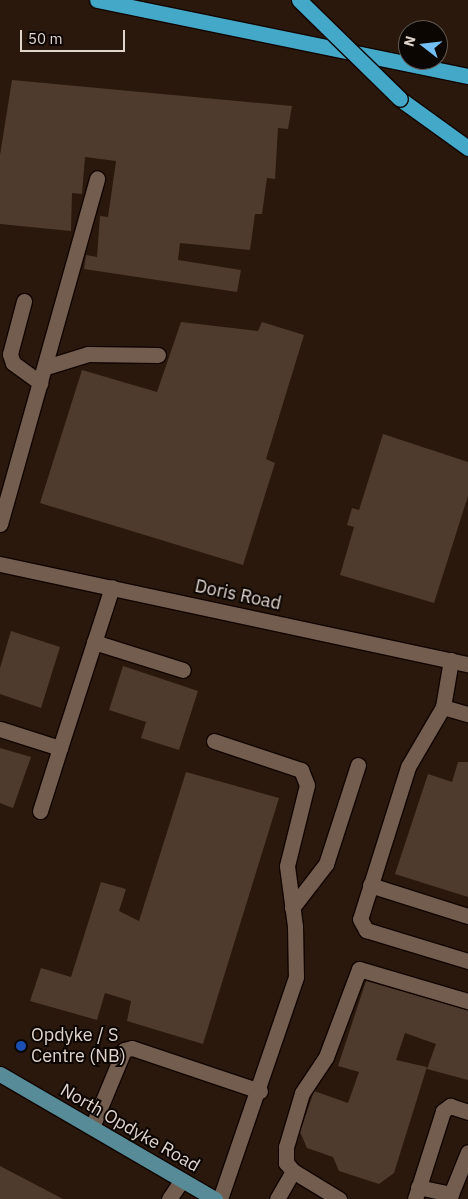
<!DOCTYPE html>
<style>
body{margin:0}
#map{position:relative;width:468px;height:1199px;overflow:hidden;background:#29180b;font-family:"IBM Plex Sans",sans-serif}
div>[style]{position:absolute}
.building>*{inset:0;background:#4e3b2d}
.roads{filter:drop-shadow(1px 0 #110400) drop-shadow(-1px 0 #110400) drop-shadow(0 1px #110400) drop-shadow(0 -1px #110400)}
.minor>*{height:15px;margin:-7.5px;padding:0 7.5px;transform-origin:7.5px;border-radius:7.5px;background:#725d4e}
.major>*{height:15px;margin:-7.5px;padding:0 7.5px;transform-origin:7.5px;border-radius:7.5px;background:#568b97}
.highway>*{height:15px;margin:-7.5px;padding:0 7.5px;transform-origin:7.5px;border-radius:7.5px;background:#44a9c8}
.bridges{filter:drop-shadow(1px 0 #110400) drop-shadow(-1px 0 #110400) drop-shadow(0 1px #110400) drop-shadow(0 -1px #110400)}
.highway-bridge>*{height:15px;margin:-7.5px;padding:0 7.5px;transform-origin:7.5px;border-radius:7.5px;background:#44a9c8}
.dots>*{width:14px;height:14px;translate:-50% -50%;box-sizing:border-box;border:2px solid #0c0602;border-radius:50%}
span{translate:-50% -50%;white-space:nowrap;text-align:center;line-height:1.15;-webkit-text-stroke:4px #0c0602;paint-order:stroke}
.street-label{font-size:18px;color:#e0d4cb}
.poi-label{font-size:18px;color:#e0d4cb}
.left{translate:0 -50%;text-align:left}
.north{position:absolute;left:398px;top:20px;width:50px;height:50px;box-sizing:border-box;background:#0c0602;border:1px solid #615852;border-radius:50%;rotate:286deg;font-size:14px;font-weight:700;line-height:20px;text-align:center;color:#e0d4cb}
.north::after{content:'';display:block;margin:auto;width:18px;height:22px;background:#74c0f6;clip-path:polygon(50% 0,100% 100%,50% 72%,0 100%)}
.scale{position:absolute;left:20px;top:30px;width:105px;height:22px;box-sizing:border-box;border:2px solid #e0d4cb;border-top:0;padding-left:6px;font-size:15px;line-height:18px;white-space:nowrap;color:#e0d4cb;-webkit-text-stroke:4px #0c0602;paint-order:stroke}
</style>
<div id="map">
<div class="building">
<i style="clip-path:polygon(12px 80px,292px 106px,288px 129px,278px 128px,275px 179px,267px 178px,262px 214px,255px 214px,250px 250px,180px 243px,178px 260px,241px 270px,237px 292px,84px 269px,86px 255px,97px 257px,100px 216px,108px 217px,116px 161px,85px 157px,82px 194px,72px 193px,71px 231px,0 224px,0 155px)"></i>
<i style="clip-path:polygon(181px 322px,258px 331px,262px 322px,304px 335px,266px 459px,275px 463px,243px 565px,40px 503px,82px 370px,157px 392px)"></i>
<i style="clip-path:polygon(383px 434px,468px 462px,468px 496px,434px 603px,340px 575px,354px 527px,347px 525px,352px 508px,359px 510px)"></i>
<i style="clip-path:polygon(11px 631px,60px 647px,41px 708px,0 694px,0 668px)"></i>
<i style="clip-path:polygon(123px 666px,198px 691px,179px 750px,141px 738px,146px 722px,109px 710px)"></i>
<i style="clip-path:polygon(0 748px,31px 757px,13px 808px,0 803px)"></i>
<i style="clip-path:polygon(458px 762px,468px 762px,468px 897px,395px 874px,428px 774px,452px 782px)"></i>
<i style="clip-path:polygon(186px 772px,279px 798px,203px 1044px,127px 1021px,131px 1001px,105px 993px,97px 1020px,30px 1001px,41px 968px,71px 977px,101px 882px,126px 889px,119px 911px,139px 921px)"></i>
<i style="clip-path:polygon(366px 981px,468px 1010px,468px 1080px,427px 1069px,436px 1044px,405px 1033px,396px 1060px,427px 1067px,394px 1173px,379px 1184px,339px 1171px,333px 1157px,307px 1148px,300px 1132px,314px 1091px,348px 1103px,359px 1072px,338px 1066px)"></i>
<i style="clip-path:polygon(0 1166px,63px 1199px,0 1199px)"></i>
</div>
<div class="roads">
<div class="minor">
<i style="left:24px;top:301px;width:55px;rotate:104.8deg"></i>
<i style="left:10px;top:354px;width:9px;rotate:72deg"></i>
<i style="left:13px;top:363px;width:34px;rotate:36deg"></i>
<i style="left:46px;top:367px;width:44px;rotate:-17.2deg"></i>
<i style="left:88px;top:354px;width:70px;rotate:0.8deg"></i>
<i style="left:0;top:524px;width:359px;rotate:-74.3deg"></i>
<i style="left:0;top:564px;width:479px;rotate:12.1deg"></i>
<i style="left:94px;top:642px;width:93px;rotate:17.5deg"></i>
<i style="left:451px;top:660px;width:48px;rotate:99.7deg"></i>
<i style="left:443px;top:707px;width:69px;rotate:120.3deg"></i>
<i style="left:408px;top:767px;width:159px;rotate:107.5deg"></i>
<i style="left:360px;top:919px;width:13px;rotate:61deg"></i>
<i style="left:366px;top:930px;width:107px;rotate:16.9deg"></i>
<i style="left:443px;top:707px;width:26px;rotate:16deg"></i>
<i style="left:0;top:729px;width:63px;rotate:17.6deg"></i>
<i style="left:60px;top:748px;width:169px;rotate:-72.1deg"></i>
<i style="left:214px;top:741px;width:92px;rotate:18.4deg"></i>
<i style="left:301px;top:770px;width:16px;rotate:68deg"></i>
<i style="left:307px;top:785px;width:83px;rotate:103.9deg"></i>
<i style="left:287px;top:866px;width:61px;rotate:82.4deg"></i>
<i style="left:295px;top:926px;width:51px;rotate:88.9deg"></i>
<i style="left:296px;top:977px;width:235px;rotate:108.9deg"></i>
<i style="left:40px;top:811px;width:66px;rotate:-72.4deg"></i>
<i style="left:370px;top:885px;width:103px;rotate:17.6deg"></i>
<i style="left:292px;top:908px;width:56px;rotate:-52.3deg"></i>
<i style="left:326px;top:864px;width:104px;rotate:-72.1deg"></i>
<i style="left:92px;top:1127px;width:83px;rotate:-67.4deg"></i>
<i style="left:124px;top:1050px;width:8px;rotate:-14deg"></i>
<i style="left:132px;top:1048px;width:135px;rotate:18.6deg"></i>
<i style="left:293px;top:1171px;width:54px;rotate:31.3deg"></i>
<i style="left:418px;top:1187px;width:34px;rotate:12deg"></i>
<i style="left:451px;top:1194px;width:45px;rotate:-68deg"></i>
<i style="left:169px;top:1199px;width:23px;rotate:-56deg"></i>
<i style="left:277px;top:1199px;width:32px;rotate:-60deg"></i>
<i style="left:293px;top:1171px;width:11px;rotate:-131deg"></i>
<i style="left:286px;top:1163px;width:16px;rotate:-90deg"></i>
<i style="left:286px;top:1147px;width:56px;rotate:-73.5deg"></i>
<i style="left:302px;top:1093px;width:43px;rotate:-56.3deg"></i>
<i style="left:326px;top:1057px;width:94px;rotate:-69.4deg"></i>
<i style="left:359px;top:969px;width:114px;rotate:16.4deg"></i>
<i style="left:415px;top:1199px;width:92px;rotate:-72.3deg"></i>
<i style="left:443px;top:1111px;width:9px;rotate:-36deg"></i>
<i style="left:450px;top:1106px;width:19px;rotate:18deg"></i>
</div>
<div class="major">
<i style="left:0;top:1074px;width:249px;rotate:30.2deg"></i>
</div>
<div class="highway">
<i style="left:97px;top:0;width:379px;rotate:11.6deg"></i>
<i style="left:400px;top:99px;width:84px;rotate:35.8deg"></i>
</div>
</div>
<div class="bridges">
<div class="highway-bridge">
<i style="left:299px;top:0;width:141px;rotate:44.4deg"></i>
</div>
</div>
<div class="dots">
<i style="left:21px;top:1046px;background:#1a4fb4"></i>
</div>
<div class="street-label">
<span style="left:238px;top:595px;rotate:12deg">Doris Road</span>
<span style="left:130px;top:1128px;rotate:30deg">North Opdyke Road</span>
</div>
<div class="poi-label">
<span class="left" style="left:31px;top:1046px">Opdyke / S<br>Centre (NB)</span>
</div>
<div class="north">N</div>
<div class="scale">50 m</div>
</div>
